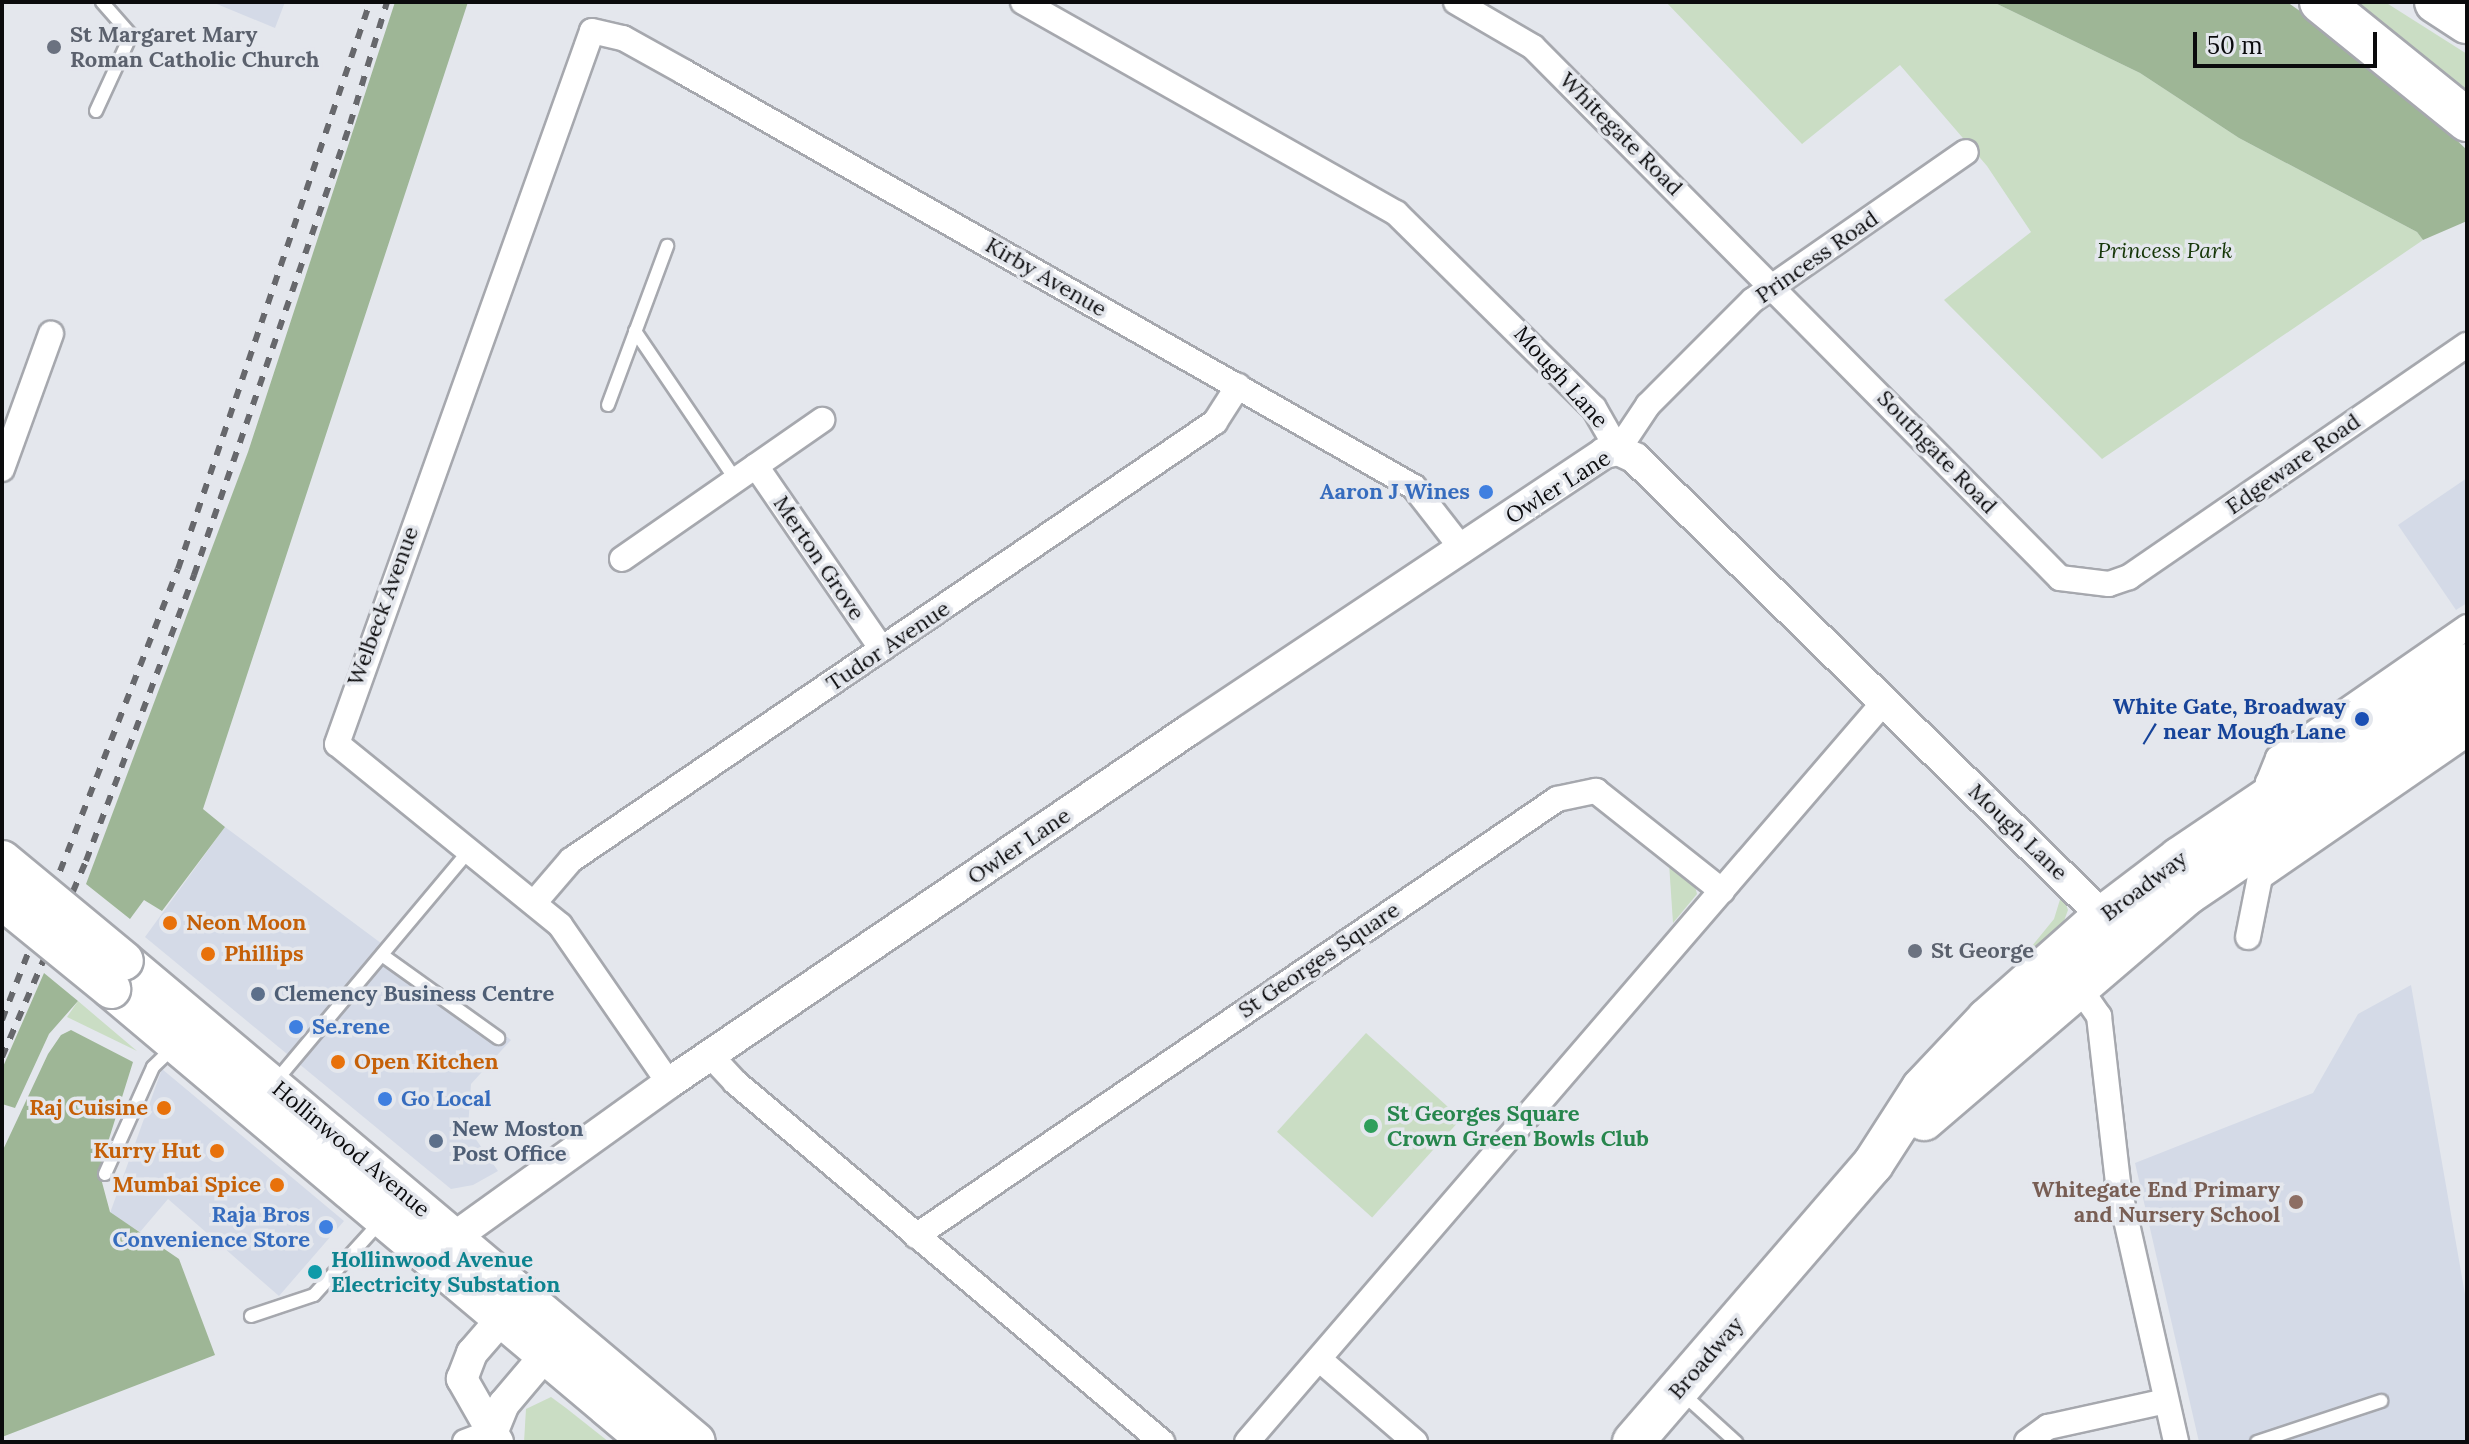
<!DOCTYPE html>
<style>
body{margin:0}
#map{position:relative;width:2469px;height:1444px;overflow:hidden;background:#e4e7ed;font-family:Lora,serif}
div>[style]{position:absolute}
.built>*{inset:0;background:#d4dae7}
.green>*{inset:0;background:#caddc4;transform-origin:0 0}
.forest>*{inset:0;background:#9eb696}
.roads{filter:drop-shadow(2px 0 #a6a8ae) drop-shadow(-2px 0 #a6a8ae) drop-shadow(0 2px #a6a8ae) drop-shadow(0 -2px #a6a8ae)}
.service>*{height:12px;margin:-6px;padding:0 6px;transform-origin:6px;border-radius:6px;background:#fff}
.minor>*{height:24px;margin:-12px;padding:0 12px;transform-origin:12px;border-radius:12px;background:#fff}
.tertiary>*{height:30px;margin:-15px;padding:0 15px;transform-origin:15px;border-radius:15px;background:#fff}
.primary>*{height:38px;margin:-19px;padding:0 19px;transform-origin:19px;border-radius:19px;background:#fff}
.trunk>*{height:40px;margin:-20px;padding:0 20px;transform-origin:20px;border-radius:20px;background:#fff}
.motorway>*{height:42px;margin:-21px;padding:0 21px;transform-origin:21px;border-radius:21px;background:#fff}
.rail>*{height:6px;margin-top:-3px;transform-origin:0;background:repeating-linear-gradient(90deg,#67686c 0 10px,transparent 0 20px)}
.bridges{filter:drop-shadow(2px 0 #a6a8ae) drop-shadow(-2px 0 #a6a8ae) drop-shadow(0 2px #a6a8ae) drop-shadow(0 -2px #a6a8ae)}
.primary-bridge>*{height:38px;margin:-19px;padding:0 19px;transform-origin:19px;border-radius:19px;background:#fff}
.dots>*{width:22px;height:22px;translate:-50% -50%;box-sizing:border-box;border:4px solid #e4e7ed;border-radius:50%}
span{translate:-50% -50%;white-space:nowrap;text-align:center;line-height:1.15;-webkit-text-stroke:7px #e4e7ed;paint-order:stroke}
.worship-label{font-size:22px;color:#5b616d;font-weight:700}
.left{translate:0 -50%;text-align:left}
.street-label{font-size:22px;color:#0b0b0d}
.park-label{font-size:22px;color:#163708;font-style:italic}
.shop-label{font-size:22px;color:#366cbe;font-weight:700}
.right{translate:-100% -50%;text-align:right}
.transit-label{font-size:22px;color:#164399;font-weight:700}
.food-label{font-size:22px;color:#c56008;font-weight:700}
.service-label{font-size:22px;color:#4e5e75;font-weight:700}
.leisure-label{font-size:22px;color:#27864d;font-weight:700}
.education-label{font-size:22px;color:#785e54;font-weight:700}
.culture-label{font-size:22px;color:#0d838f;font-weight:700}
.frame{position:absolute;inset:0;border:4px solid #0b0b0d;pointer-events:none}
.scale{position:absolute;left:2193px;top:32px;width:184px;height:36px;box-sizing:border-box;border:4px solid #0b0b0d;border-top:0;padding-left:10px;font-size:24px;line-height:28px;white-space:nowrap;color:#0b0b0d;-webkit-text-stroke:6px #e4e7ed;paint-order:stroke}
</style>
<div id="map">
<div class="built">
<i style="clip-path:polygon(212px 2px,285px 2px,275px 28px)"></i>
<i style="clip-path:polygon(2467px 478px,2467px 603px,2456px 610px,2398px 525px)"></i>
<i style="clip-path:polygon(225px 827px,511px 1040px,471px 1084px,468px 1128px,498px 1171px,473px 1185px,451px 1189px,145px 937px)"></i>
<i style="clip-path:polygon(2411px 985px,2467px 1306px,2467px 1442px,2199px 1442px,2135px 1163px,2313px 1093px,2358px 1014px)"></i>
<i style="clip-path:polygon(162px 1069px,344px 1221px,279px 1296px,168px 1199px,140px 1232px,110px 1213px)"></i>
</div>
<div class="green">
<i style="clip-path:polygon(1666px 2px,1993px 2px,2140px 73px,2239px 138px,2417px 232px,2423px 240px,2102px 459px,1944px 300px,2031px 232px,1987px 166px,1900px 65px,1802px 144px)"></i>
<i style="clip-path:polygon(2346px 2px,2385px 2px,2467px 54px,2467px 99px)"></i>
<i style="clip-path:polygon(1669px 863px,1693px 879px,1697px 894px,1673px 923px)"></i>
<i style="clip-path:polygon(2062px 893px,2068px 910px,2060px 932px,1996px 990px,2054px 919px)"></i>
<i style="clip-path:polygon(78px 1001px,98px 1018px,137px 1051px,67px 1017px)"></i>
<i style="left:1366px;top:1033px;width:128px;height:133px;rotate:42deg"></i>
<i style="clip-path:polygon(551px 1397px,566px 1408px,609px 1442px,524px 1442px,526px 1409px)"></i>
</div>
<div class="forest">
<i style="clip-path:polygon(395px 2px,468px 2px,203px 809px,225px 827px,162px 911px,144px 900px,130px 919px,86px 884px,248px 452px)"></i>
<i style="clip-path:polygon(1993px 2px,2287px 2px,2380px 67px,2467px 150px,2467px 221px,2423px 240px,2417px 232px,2239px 138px,2140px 73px)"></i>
<i style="clip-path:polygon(44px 973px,78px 1001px,49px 1034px,15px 1108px,2px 1104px,2px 1069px)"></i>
<i style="clip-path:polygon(71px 1030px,133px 1062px,99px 1171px,110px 1212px,179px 1259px,215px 1355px,2px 1437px,2px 1152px,48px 1054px,61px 1035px)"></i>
</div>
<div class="roads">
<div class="service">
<i style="left:96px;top:111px;width:84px;rotate:-65.3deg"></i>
<i style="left:131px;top:35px;width:44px;rotate:-131.3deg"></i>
<i style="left:635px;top:331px;width:180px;rotate:55.9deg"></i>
<i style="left:608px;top:405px;width:170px;rotate:-69.6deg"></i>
<i style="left:382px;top:955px;width:143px;rotate:35.6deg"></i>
<i style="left:275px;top:1082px;width:300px;rotate:-50deg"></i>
<i style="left:105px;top:1174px;width:117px;rotate:-65.8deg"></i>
<i style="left:153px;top:1067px;width:29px;rotate:-44deg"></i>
<i style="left:251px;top:1316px;width:66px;rotate:-18.4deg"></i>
<i style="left:314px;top:1295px;width:101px;rotate:-47.8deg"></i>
<i style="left:1683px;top:1394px;width:72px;rotate:42.2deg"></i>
<i style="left:2257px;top:1442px;width:131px;rotate:-18.3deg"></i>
</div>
<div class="minor">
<i style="left:1023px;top:2px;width:429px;rotate:29.5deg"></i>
<i style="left:1396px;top:213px;width:278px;rotate:44.6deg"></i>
<i style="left:1594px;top:408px;width:48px;rotate:60.3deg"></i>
<i style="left:1456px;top:2px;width:89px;rotate:30.3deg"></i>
<i style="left:1533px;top:47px;width:748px;rotate:45.22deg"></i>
<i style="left:2060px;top:578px;width:49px;rotate:7deg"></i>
<i style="left:2109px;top:584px;width:21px;rotate:-19deg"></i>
<i style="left:2129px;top:577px;width:410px;rotate:-34.5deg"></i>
<i style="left:1618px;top:450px;width:54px;rotate:-56.3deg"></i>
<i style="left:1648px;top:405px;width:148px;rotate:-45deg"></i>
<i style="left:1753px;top:300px;width:259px;rotate:-34.8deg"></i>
<i style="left:756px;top:466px;width:222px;rotate:55.5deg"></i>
<i style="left:2px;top:469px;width:144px;rotate:-70.1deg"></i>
<i style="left:622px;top:559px;width:244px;rotate:-34.8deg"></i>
<i style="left:2274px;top:793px;width:12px;rotate:-121deg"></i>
<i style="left:2268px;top:783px;width:27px;rotate:-68deg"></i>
<i style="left:2278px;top:758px;width:230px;rotate:-34.7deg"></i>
<i style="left:534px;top:903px;width:57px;rotate:-49.3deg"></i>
<i style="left:571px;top:860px;width:779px;rotate:-34.22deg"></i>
<i style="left:1215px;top:422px;width:43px;rotate:-57.4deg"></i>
<i style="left:2248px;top:937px;width:61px;rotate:-78.7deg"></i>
<i style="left:2260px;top:877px;width:252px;rotate:-34.6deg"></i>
<i style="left:2078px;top:986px;width:37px;rotate:55deg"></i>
<i style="left:2099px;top:1016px;width:169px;rotate:83.5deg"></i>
<i style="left:2118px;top:1184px;width:264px;rotate:77.3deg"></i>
<i style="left:711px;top:1056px;width:35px;rotate:47deg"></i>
<i style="left:735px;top:1082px;width:559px;rotate:40.13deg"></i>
<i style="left:669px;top:1083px;width:192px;rotate:-124.6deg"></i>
<i style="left:560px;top:925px;width:287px;rotate:-140.9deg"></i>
<i style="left:337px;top:744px;width:757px;rotate:-70.32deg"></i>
<i style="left:592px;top:31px;width:32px;rotate:13deg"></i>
<i style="left:623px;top:38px;width:70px;rotate:29.1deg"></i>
<i style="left:684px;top:72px;width:840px;rotate:29.62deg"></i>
<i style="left:1414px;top:487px;width:80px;rotate:52.1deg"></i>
<i style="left:916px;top:1236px;width:776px;rotate:-34.28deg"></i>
<i style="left:1557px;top:799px;width:40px;rotate:-12deg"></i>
<i style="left:1596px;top:791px;width:161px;rotate:38.4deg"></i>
<i style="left:1319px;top:1359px;width:127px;rotate:40.8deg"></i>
<i style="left:465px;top:1442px;width:30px;rotate:-21deg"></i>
<i style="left:1247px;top:1442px;width:976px;rotate:-49.28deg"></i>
<i style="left:2027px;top:1442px;width:26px;rotate:-36deg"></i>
<i style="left:2048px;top:1427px;width:121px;rotate:-12.4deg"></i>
</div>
<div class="tertiary">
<i style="left:438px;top:1249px;width:284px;rotate:-35.7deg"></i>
<i style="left:669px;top:1083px;width:628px;rotate:-34.17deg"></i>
<i style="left:1189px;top:730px;width:499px;rotate:-33.7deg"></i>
<i style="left:1604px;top:453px;width:14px;rotate:-12deg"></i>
<i style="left:1618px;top:450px;width:19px;rotate:25deg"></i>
<i style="left:1635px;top:458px;width:675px;rotate:44.4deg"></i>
<i style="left:493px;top:1431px;width:29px;rotate:-68deg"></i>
<i style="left:504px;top:1404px;width:85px;rotate:-49.8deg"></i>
<i style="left:498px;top:1442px;width:73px;rotate:-119.7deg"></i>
<i style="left:462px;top:1379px;width:28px;rotate:-69deg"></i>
<i style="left:472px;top:1353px;width:69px;rotate:-49.1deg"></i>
</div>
<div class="primary">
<i style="left:124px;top:961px;width:747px;rotate:40.06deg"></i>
<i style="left:111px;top:989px;width:703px;rotate:40.1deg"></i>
</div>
<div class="trunk">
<i style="left:1924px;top:1120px;width:348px;rotate:-40.6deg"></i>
<i style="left:2188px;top:894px;width:337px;rotate:-34.1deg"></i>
<i style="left:1633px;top:1442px;width:367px;rotate:-49.2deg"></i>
<i style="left:1873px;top:1164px;width:90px;rotate:-57.2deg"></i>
<i style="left:1922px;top:1088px;width:95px;rotate:-46.7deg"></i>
<i style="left:1987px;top:1019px;width:157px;rotate:-41.6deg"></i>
<i style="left:2104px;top:915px;width:94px;rotate:-37.2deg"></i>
<i style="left:2179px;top:858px;width:347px;rotate:-34deg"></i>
</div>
<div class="motorway">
<i style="left:2321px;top:2px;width:188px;rotate:38.9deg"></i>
<i style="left:2436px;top:2px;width:37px;rotate:33deg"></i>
</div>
</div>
<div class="rail">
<i style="left:2px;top:1020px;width:484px;rotate:-68.7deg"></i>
<i style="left:178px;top:569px;width:599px;rotate:-71.29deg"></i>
<i style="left:2px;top:1057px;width:213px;rotate:-66.8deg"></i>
<i style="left:86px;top:861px;width:306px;rotate:-69.3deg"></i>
<i style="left:194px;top:575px;width:477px;rotate:-70.9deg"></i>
<i style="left:350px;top:124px;width:127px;rotate:-73.1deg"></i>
</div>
<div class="bridges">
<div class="primary-bridge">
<i style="left:2px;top:860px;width:158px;rotate:39.6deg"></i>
<i style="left:2px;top:900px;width:141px;rotate:39.2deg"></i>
</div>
</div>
<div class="dots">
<i style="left:54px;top:47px;background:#6b7280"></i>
<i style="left:1486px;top:492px;background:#3f7fe0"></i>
<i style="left:2362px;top:719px;background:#1a4fb4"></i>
<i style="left:170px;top:923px;background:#e8710a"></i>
<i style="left:1915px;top:951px;background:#6b7280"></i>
<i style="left:208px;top:954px;background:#e8710a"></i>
<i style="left:258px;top:994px;background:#5c6f8a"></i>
<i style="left:296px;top:1027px;background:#3f7fe0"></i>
<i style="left:338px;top:1062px;background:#e8710a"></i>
<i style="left:385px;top:1099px;background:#3f7fe0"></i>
<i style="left:164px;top:1108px;background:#e8710a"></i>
<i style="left:1371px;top:1126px;background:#2e9e5b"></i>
<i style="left:436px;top:1141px;background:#5c6f8a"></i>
<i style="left:217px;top:1151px;background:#e8710a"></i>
<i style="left:277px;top:1185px;background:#e8710a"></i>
<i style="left:2296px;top:1202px;background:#8d6e63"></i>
<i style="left:326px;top:1227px;background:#3f7fe0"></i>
<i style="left:315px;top:1272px;background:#0f9aa8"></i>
</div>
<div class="worship-label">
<span class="left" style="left:70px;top:47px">St Margaret Mary<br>Roman Catholic Church</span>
<span class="left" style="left:1931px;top:951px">St George</span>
</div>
<div class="street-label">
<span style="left:1621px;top:134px;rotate:45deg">Whitegate Road</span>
<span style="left:1817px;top:257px;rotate:-35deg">Princess Road</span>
<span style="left:1046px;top:277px;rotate:30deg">Kirby Avenue</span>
<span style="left:1561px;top:377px;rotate:48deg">Mough Lane</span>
<span style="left:1937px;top:452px;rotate:46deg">Southgate Road</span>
<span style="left:2293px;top:464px;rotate:-35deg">Edgeware Road</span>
<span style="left:1558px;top:487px;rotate:-32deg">Owler Lane</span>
<span style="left:819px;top:558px;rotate:56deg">Merton Grove</span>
<span style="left:383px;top:606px;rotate:-70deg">Welbeck Avenue</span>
<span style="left:888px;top:646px;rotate:-34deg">Tudor Avenue</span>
<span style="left:2018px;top:832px;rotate:44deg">Mough Lane</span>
<span style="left:1019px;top:846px;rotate:-34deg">Owler Lane</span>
<span style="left:2144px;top:886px;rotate:-37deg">Broadway</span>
<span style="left:1319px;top:960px;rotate:-34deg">St Georges Square</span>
<span style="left:351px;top:1149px;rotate:40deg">Hollinwood Avenue</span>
<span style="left:1706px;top:1358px;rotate:-49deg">Broadway</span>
</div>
<div class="park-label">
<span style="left:2165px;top:251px">Princess Park</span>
</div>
<div class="shop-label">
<span class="right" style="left:1470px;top:492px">Aaron J Wines</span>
<span class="left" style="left:312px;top:1027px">Se.rene</span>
<span class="left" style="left:401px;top:1099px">Go Local</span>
<span class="right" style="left:310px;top:1227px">Raja Bros<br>Convenience Store</span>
</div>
<div class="transit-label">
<span class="right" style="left:2346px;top:719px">White Gate, Broadway<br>/ near Mough Lane</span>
</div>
<div class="food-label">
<span class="left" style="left:186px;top:923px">Neon Moon</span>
<span class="left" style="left:224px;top:954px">Phillips</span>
<span class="left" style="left:354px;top:1062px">Open Kitchen</span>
<span class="right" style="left:148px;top:1108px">Raj Cuisine</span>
<span class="right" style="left:201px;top:1151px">Kurry Hut</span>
<span class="right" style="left:261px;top:1185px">Mumbai Spice</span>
</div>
<div class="service-label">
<span class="left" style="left:274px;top:994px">Clemency Business Centre</span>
<span class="left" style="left:452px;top:1141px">New Moston<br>Post Office</span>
</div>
<div class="leisure-label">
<span class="left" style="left:1387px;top:1126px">St Georges Square<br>Crown Green Bowls Club</span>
</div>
<div class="education-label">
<span class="right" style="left:2280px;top:1202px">Whitegate End Primary<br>and Nursery School</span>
</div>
<div class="culture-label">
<span class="left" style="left:331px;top:1272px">Hollinwood Avenue<br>Electricity Substation</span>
</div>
<div class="frame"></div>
<div class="scale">50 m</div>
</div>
